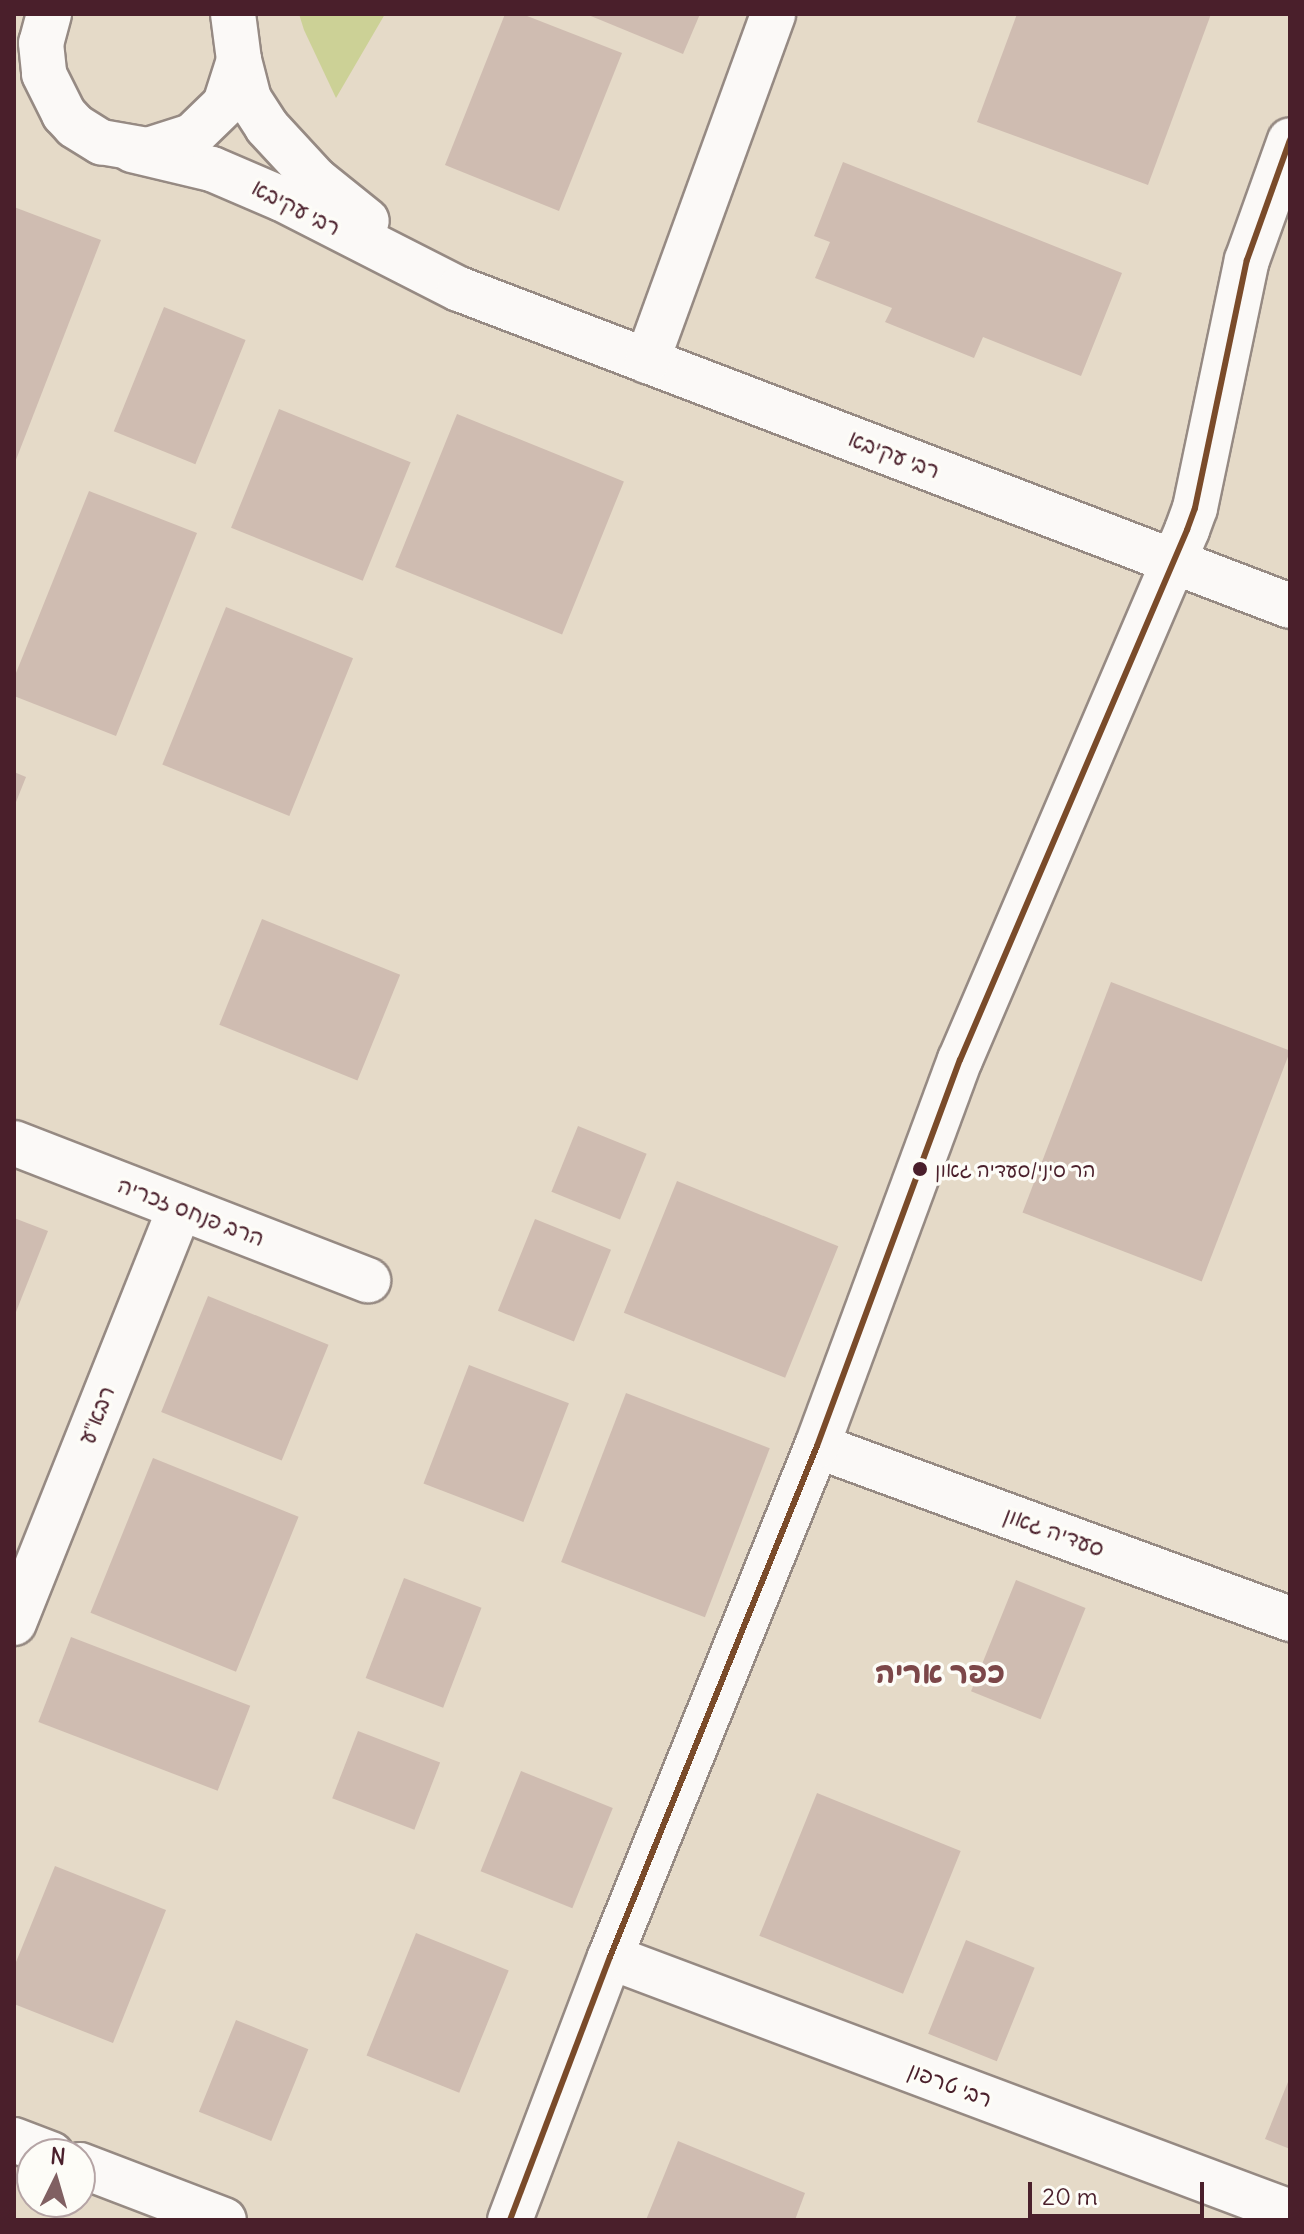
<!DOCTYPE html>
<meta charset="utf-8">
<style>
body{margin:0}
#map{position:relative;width:1304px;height:2234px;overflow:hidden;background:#e5dac8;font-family:Delius,"Playpen Sans Hebrew",sans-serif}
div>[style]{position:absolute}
.green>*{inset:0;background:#ccd196}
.building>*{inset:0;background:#cfbcb1;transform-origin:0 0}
.roads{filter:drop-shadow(2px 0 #968a83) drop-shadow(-2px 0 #968a83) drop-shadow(0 2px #968a83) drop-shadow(0 -2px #968a83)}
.minor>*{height:44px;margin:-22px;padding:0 22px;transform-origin:22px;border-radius:22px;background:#fbf9f7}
.bus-1>*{height:6px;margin:-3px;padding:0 3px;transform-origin:3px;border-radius:3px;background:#7a4b2a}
.dots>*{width:22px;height:22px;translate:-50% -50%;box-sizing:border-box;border:4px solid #fdfcf7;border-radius:50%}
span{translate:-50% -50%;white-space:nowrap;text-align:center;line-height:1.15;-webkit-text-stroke:7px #fdfcf7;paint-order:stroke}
.bus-label{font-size:20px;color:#4a1f2b}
.left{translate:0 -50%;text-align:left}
.street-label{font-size:22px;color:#4a1f2b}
.district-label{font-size:30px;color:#7c4749;font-weight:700}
.frame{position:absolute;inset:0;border:16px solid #4a1f2b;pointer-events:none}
.north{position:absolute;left:16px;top:2138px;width:80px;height:80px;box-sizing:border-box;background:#fdfcf7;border:2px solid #b5a4a5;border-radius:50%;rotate:5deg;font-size:22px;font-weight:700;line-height:32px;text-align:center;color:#4a1f2b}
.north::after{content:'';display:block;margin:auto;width:28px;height:36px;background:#806062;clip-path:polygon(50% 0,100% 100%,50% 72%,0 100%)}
.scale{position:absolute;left:1028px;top:2182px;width:176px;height:36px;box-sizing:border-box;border:4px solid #4a1f2b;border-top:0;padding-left:10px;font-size:24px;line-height:28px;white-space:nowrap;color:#4a1f2b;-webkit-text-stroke:6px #fdfcf7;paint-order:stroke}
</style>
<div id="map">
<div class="green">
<i style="clip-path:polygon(299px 14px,385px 14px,336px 98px,304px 30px)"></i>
</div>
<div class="building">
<i style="clip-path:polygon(505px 14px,522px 14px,622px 53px,559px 211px,445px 165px)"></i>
<i style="clip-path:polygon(586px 14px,700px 14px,683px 54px)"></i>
<i style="clip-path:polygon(1017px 14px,1211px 14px,1148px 185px,977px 122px)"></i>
<i style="clip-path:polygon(843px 162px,1122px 273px,1081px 376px,983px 337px,974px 358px,885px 322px,892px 308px,815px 278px,830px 242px,814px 236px)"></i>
<i style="clip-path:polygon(14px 207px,101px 240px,14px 465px)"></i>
<i style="left:164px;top:307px;width:88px;height:134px;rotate:22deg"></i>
<i style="left:279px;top:409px;width:142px;height:128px;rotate:22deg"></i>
<i style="left:457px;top:414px;width:180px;height:165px;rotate:22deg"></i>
<i style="clip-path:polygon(89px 491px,197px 533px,116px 736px,14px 696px,14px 678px)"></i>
<i style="left:226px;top:607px;width:137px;height:170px;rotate:22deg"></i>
<i style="clip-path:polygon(14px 772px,26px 777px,14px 807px)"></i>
<i style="left:262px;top:919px;width:149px;height:114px;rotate:22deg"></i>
<i style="left:1111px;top:982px;width:192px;height:247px;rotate:21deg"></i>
<i style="left:578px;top:1126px;width:74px;height:71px;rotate:22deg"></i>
<i style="left:677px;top:1181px;width:174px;height:142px;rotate:22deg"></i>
<i style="clip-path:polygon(14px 1218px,48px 1231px,14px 1317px)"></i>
<i style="left:535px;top:1219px;width:82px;height:99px;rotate:22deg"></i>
<i style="left:208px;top:1296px;width:130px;height:125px;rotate:22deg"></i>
<i style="left:469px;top:1365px;width:107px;height:127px;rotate:21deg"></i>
<i style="left:626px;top:1393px;width:154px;height:181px;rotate:21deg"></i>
<i style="left:153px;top:1458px;width:157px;height:167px;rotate:22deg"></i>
<i style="left:404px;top:1578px;width:83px;height:107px;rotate:21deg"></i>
<i style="left:1016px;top:1580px;width:75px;height:120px;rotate:22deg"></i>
<i style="left:71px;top:1637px;width:192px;height:91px;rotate:21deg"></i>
<i style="left:358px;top:1731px;width:88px;height:72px;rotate:21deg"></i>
<i style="left:521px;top:1771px;width:99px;height:108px;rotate:22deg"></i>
<i style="left:817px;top:1793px;width:155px;height:154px;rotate:22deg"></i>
<i style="clip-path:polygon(55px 1866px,166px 1910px,113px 2043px,14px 2004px,14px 1967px)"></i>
<i style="left:416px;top:1933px;width:100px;height:132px;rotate:22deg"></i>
<i style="left:966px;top:1940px;width:74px;height:101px;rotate:22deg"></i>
<i style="left:236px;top:2020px;width:78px;height:99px;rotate:22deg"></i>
<i style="clip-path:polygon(1290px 2077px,1290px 2149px,1265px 2139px)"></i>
<i style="clip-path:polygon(678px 2141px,805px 2193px,795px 2220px,646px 2220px)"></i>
</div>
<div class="roads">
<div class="minor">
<i style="left:49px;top:14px;width:30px;rotate:105deg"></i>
<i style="left:41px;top:43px;width:31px;rotate:84deg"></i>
<i style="left:44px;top:74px;width:45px;rotate:63.4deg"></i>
<i style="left:64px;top:114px;width:16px;rotate:47deg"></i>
<i style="left:75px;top:126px;width:31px;rotate:32deg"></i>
<i style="left:101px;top:142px;width:48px;rotate:9.7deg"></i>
<i style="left:148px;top:150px;width:46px;rotate:-17.7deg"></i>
<i style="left:192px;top:136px;width:46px;rotate:-44.1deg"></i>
<i style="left:225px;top:104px;width:46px;rotate:-72.3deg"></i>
<i style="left:239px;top:60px;width:46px;rotate:-97.4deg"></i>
<i style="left:239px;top:60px;width:40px;rotate:75.6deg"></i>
<i style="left:249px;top:99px;width:33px;rotate:57deg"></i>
<i style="left:267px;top:127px;width:72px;rotate:47.2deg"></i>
<i style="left:316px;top:180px;width:65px;rotate:38.8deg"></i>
<i style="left:132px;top:150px;width:82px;rotate:13.4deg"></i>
<i style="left:212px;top:169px;width:76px;rotate:23.2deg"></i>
<i style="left:282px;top:199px;width:199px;rotate:27deg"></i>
<i style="left:459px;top:289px;width:889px;rotate:20.88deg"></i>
<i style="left:647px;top:361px;width:369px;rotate:-70deg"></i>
<i style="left:14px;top:1143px;width:380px;rotate:21.2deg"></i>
<i style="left:817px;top:1446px;width:504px;rotate:20.09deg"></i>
<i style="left:14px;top:1623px;width:447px;rotate:-68.2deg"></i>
<i style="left:610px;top:1957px;width:726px;rotate:20.56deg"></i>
<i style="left:14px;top:2140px;width:40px;rotate:21deg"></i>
<i style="left:80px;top:2165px;width:154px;rotate:20.9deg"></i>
<i style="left:510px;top:2220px;width:281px;rotate:-69.2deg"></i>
<i style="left:610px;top:1957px;width:551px;rotate:-67.95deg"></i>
<i style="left:817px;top:1446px;width:412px;rotate:-69.7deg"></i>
<i style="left:960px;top:1060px;width:577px;rotate:-66.81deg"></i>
<i style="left:1187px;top:530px;width:23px;rotate:-70deg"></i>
<i style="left:1195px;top:508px;width:253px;rotate:-78.2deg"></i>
<i style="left:1247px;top:260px;width:127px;rotate:-70.3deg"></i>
</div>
</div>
<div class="bus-1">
<i style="left:510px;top:2220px;width:281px;rotate:-69.2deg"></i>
<i style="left:610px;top:1957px;width:551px;rotate:-67.95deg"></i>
<i style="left:817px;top:1446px;width:412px;rotate:-69.7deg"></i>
<i style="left:960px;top:1060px;width:577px;rotate:-66.81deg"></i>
<i style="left:1187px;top:530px;width:23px;rotate:-70deg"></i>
<i style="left:1195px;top:508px;width:253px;rotate:-78.2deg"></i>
<i style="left:1247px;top:260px;width:127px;rotate:-70.3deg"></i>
</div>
<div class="dots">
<i style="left:920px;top:1169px;background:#4a1f2b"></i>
</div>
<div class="bus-label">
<span class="left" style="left:935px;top:1169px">הר סיני/סעדיה גאון</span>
</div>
<div class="street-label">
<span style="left:296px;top:208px;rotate:27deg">רבי עקיבא</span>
<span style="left:894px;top:455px;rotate:21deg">רבי עקיבא</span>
<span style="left:191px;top:1212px;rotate:21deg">הרב פנחס זכריה</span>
<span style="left:97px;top:1415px;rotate:-68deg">רבא"ע</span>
<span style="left:1054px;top:1532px;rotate:20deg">סעדיה גאון</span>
<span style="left:950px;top:2085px;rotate:21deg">רבי טרפון</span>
</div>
<div class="district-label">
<span style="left:940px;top:1672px">כפר אריה</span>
</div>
<div class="frame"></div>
<div class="north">N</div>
<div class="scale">20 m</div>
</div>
